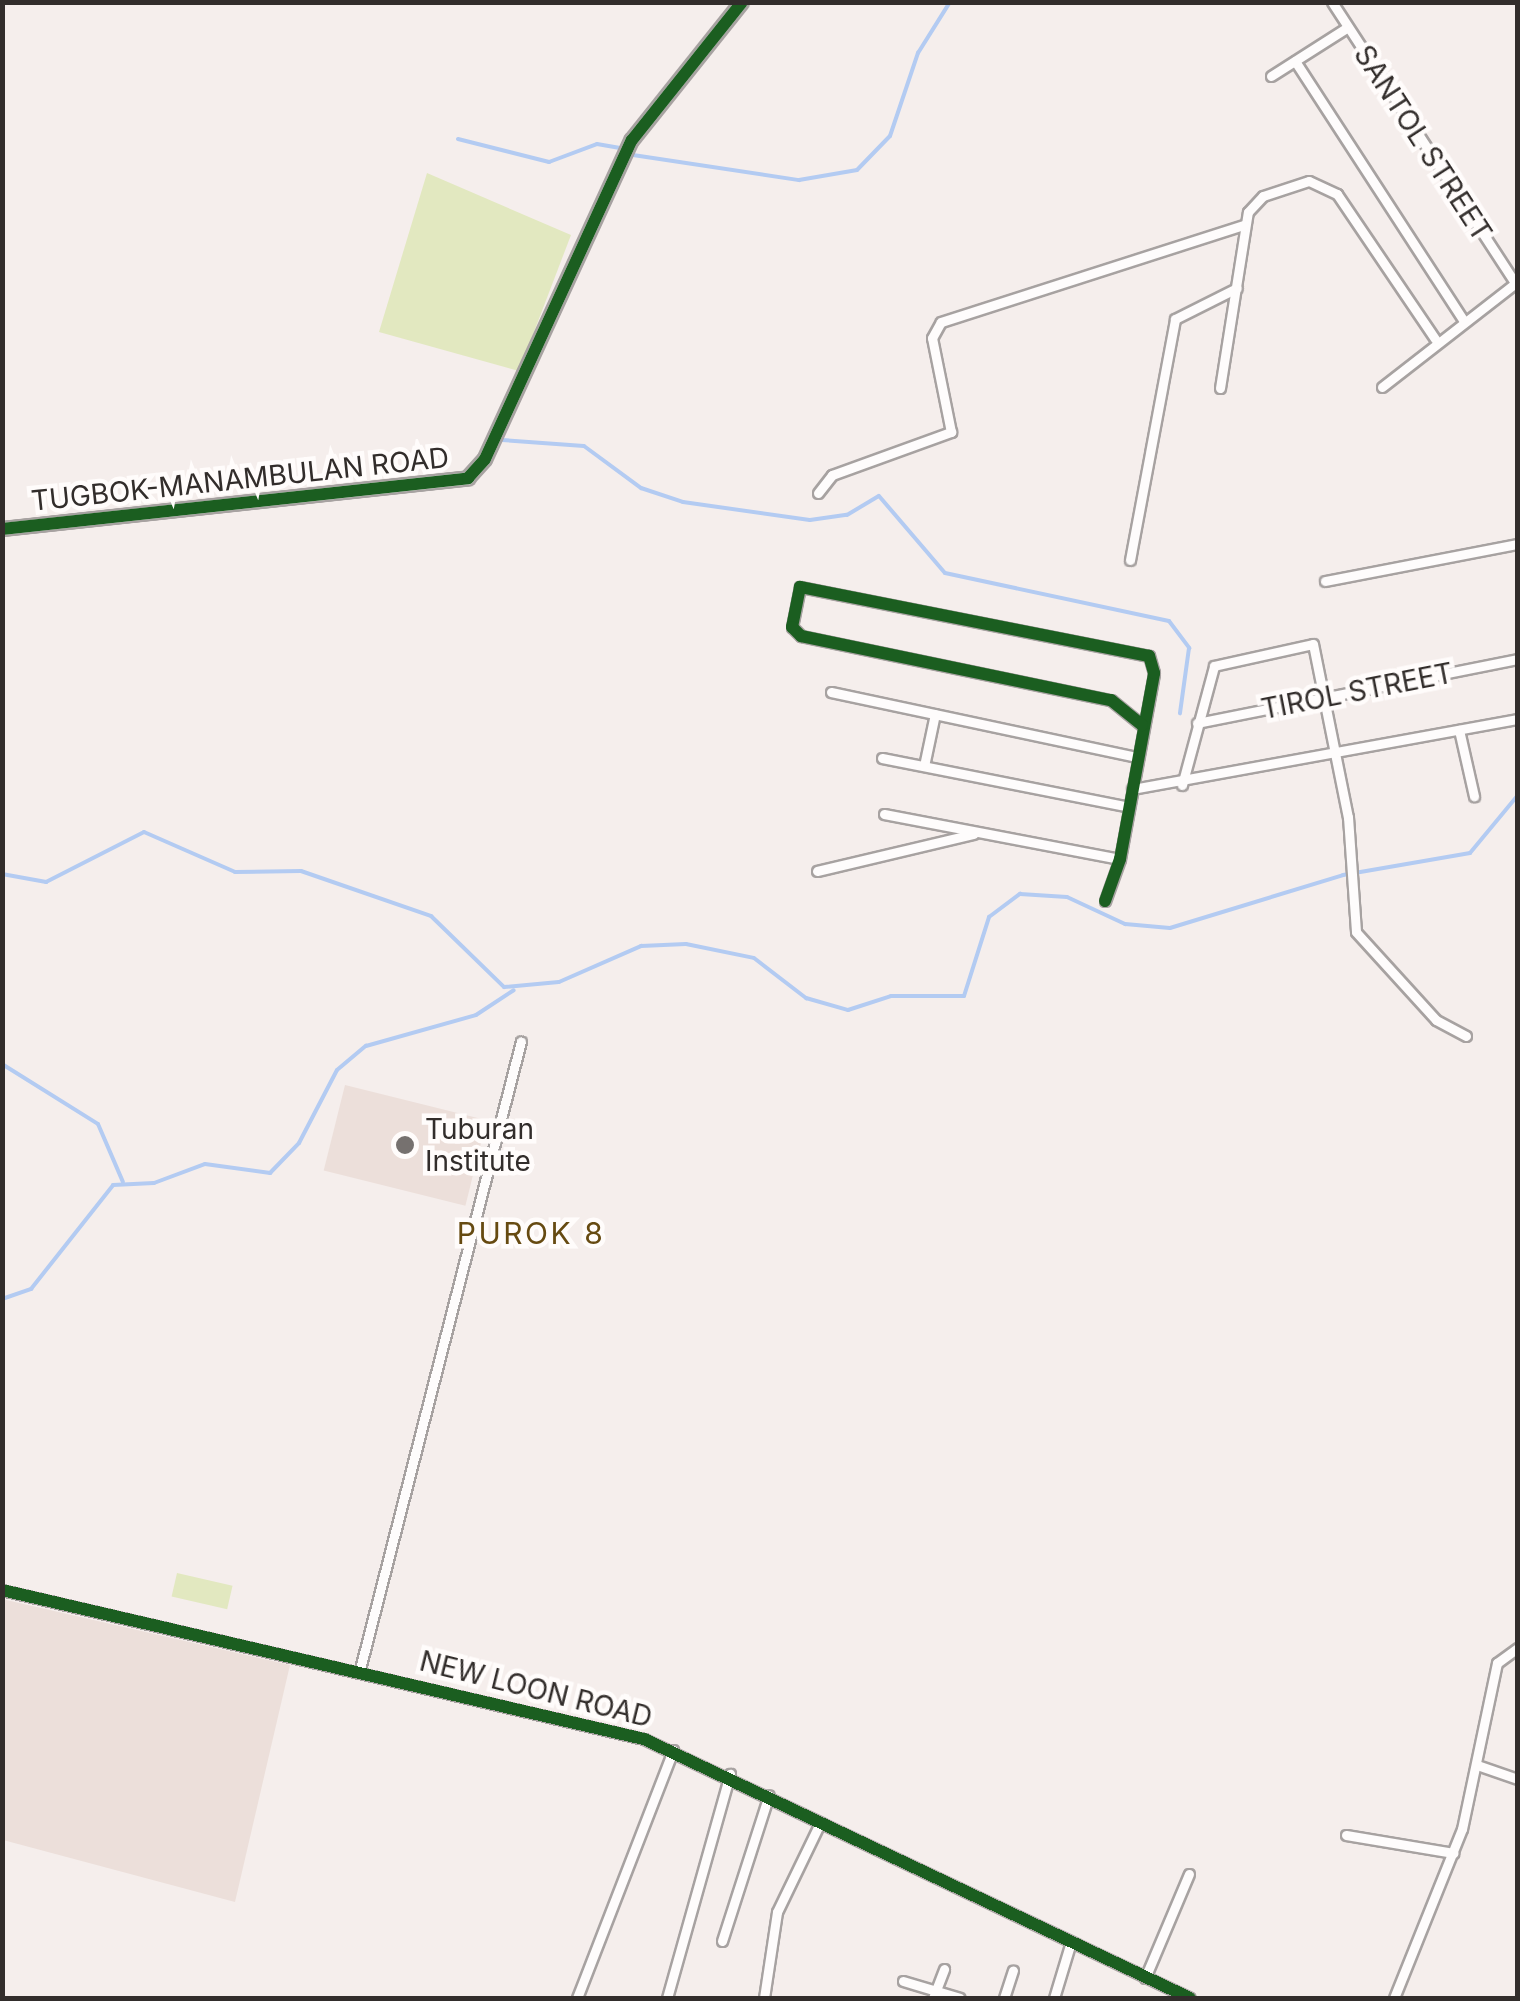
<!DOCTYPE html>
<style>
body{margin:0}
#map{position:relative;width:1520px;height:2001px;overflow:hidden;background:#f5eeec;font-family:Inter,sans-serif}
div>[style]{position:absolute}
.built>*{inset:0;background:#ecdfda;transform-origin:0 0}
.green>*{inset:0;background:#e2e8c0;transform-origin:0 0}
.stream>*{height:4px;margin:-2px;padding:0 2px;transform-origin:2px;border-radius:2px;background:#b3cbf2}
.roads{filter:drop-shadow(2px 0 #a7a2a1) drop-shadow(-2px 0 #a7a2a1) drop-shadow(0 2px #a7a2a1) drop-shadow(0 -2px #a7a2a1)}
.street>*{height:9px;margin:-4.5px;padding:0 4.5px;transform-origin:4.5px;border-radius:4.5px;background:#fefcfc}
.secondary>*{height:12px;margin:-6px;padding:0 6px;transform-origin:6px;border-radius:6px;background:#fefcfc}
.cycleway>*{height:12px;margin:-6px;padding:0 6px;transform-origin:6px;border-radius:6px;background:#1b5e20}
.dots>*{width:28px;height:28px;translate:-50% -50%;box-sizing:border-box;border:5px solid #fffcfb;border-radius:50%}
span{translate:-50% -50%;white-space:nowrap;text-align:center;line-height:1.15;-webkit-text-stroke:9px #fffcfb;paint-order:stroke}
.street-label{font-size:28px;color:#322d2b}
.poi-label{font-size:28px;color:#322d2b}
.left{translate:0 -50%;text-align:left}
.neighbourhood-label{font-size:30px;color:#664a11;letter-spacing:2.5px}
.frame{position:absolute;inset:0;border:5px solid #322d2b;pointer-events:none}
</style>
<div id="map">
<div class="built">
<i style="left:345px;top:1085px;width:146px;height:88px;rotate:14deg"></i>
<i style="clip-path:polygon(2px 1599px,290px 1665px,235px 1902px,3px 1840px)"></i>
</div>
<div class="green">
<i style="clip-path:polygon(427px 173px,571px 235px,519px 371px,379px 332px)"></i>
<i style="left:177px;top:1573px;width:57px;height:24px;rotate:13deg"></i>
</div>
<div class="stream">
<i style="left:458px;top:139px;width:94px;rotate:14.2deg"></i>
<i style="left:549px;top:162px;width:51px;rotate:-20.6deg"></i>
<i style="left:597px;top:144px;width:22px;rotate:10deg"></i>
<i style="left:633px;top:155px;width:168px;rotate:8.6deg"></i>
<i style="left:799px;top:180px;width:59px;rotate:-9.8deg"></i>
<i style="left:857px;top:170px;width:47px;rotate:-45.9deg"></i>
<i style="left:890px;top:136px;width:88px;rotate:-71.4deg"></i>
<i style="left:918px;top:53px;width:60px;rotate:-57.9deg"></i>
<i style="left:502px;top:440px;width:82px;rotate:4.2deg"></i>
<i style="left:584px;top:446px;width:71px;rotate:36.4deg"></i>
<i style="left:641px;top:488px;width:44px;rotate:18.4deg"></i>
<i style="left:683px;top:502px;width:128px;rotate:8.1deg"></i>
<i style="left:810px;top:520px;width:37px;rotate:-8deg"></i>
<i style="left:847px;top:515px;width:37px;rotate:-31deg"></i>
<i style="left:879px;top:496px;width:101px;rotate:49.4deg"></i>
<i style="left:945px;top:573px;width:229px;rotate:12.1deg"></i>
<i style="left:1169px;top:621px;width:34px;rotate:53deg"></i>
<i style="left:1189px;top:648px;width:66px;rotate:97.9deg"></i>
<i style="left:2px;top:874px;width:45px;rotate:10.3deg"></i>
<i style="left:46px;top:882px;width:110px;rotate:-27deg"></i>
<i style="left:144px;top:832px;width:99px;rotate:23.7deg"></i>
<i style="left:235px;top:872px;width:66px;rotate:-0.9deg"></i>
<i style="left:301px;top:871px;width:138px;rotate:19.1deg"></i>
<i style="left:431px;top:916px;width:102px;rotate:44.2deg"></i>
<i style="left:504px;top:987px;width:55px;rotate:-5.2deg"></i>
<i style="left:559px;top:982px;width:90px;rotate:-23.7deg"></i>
<i style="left:641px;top:946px;width:45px;rotate:-2.5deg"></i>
<i style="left:686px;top:944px;width:69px;rotate:11.6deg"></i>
<i style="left:754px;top:958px;width:66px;rotate:37.6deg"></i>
<i style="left:806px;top:998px;width:44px;rotate:15.9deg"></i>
<i style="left:848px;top:1010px;width:45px;rotate:-18deg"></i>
<i style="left:891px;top:996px;width:73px"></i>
<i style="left:964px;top:996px;width:83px;rotate:-72.4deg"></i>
<i style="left:989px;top:917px;width:39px;rotate:-37deg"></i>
<i style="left:1020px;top:894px;width:47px;rotate:3.7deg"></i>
<i style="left:1067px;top:897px;width:64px;rotate:25deg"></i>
<i style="left:1125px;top:924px;width:45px;rotate:5.1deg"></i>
<i style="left:1170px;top:928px;width:181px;rotate:-17deg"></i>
<i style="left:1343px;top:875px;width:129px;rotate:-9.8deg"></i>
<i style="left:1470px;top:853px;width:75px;rotate:-50.4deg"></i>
<i style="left:2px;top:1064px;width:113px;rotate:32deg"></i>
<i style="left:98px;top:1124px;width:63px;rotate:66.7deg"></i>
<i style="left:2px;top:1299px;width:31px;rotate:-19deg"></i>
<i style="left:31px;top:1289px;width:132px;rotate:-51.7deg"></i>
<i style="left:113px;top:1185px;width:41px;rotate:-2.8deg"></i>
<i style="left:154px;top:1183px;width:54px;rotate:-20.4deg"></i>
<i style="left:205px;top:1164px;width:66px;rotate:7.9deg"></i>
<i style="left:270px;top:1173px;width:42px;rotate:-46deg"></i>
<i style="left:299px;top:1143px;width:82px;rotate:-62.5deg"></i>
<i style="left:337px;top:1070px;width:38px;rotate:-40deg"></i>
<i style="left:366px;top:1046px;width:114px;rotate:-15.7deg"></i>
<i style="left:476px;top:1015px;width:45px;rotate:-33.3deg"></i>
</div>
<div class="roads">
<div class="street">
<i style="left:1332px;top:2px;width:335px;rotate:56.9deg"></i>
<i style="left:1295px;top:61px;width:309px;rotate:57deg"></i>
<i style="left:1271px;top:76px;width:91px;rotate:-32.5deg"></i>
<i style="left:1382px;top:387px;width:171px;rotate:-37.9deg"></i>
<i style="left:1220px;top:388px;width:178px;rotate:-81deg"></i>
<i style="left:1248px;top:212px;width:22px;rotate:-47deg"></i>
<i style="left:1263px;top:196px;width:48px;rotate:-18.1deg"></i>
<i style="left:1309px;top:181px;width:31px;rotate:25deg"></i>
<i style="left:1337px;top:194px;width:175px;rotate:55.9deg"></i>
<i style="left:818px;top:493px;width:23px;rotate:-52deg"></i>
<i style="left:832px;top:475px;width:127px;rotate:-19.9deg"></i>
<i style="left:951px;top:432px;width:96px;rotate:-101.4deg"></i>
<i style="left:932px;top:338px;width:18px;rotate:-61deg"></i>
<i style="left:941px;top:322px;width:318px;rotate:-17.8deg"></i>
<i style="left:1130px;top:560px;width:245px;rotate:-79.4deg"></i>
<i style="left:1175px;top:319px;width:69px;rotate:-26.6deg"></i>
<i style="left:1325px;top:581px;width:197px;rotate:-10.9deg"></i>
<i style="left:831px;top:692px;width:313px;rotate:12deg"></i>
<i style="left:1197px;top:723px;width:327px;rotate:-11.3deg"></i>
<i style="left:1459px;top:730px;width:68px;rotate:77.2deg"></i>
<i style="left:882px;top:758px;width:252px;rotate:11.2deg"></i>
<i style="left:924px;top:766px;width:53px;rotate:-78.1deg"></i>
<i style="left:1182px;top:785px;width:123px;rotate:-74.9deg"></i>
<i style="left:1214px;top:666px;width:101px;rotate:-12.5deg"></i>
<i style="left:1313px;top:644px;width:177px;rotate:78.6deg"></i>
<i style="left:1348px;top:817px;width:115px;rotate:86deg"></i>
<i style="left:1356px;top:932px;width:119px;rotate:47.7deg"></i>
<i style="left:1436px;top:1020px;width:34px;rotate:28deg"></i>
<i style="left:1132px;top:789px;width:392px;rotate:-10.3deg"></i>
<i style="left:884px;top:814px;width:240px;rotate:10.8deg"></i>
<i style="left:817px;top:871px;width:161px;rotate:-13.3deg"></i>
<i style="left:1105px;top:901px;width:45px;rotate:-70.3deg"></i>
<i style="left:1120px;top:859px;width:189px;rotate:-79.6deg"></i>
<i style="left:1154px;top:673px;width:18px;rotate:-106deg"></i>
<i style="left:1149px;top:656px;width:356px;rotate:-168.8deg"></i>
<i style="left:800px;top:587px;width:41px;rotate:101.3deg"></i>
<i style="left:792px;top:627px;width:13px;rotate:45deg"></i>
<i style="left:801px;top:636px;width:317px;rotate:11.7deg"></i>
<i style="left:1111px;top:700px;width:40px;rotate:39deg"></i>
<i style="left:2px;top:1590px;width:659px;rotate:13.07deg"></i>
<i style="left:644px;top:1739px;width:604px;rotate:25.38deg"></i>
<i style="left:359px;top:1673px;width:652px;rotate:-75.62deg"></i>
<i style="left:1477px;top:1765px;width:43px;rotate:18.9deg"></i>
<i style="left:1346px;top:1835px;width:109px;rotate:9.5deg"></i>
<i style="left:722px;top:1941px;width:153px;rotate:-72.2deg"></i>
<i style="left:1145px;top:1978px;width:113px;rotate:-67.1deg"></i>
<i style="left:903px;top:1981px;width:59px;rotate:16.6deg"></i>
<i style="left:577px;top:1998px;width:266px;rotate:-68.8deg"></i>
<i style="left:667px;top:1998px;width:233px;rotate:-74.3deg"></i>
<i style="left:764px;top:1998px;width:87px;rotate:-81.4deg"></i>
<i style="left:777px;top:1912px;width:99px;rotate:-64.2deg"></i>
<i style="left:933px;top:1998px;width:31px;rotate:-69deg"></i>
<i style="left:1004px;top:1998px;width:29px;rotate:-72deg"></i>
<i style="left:1054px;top:1998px;width:55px;rotate:-73.2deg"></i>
<i style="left:1394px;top:1998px;width:182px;rotate:-68.1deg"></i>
<i style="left:1462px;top:1829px;width:170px;rotate:-78.1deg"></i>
<i style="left:1497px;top:1663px;width:26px;rotate:-36deg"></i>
</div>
<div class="secondary">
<i style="left:2px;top:529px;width:469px;rotate:-6.2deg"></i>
<i style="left:468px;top:478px;width:25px;rotate:-48deg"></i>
<i style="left:485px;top:459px;width:351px;rotate:-65.3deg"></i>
<i style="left:632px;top:140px;width:176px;rotate:-51.4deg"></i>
</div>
</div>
<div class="cycleway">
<i style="left:2px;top:529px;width:469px;rotate:-6.2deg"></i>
<i style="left:468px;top:478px;width:25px;rotate:-48deg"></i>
<i style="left:485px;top:459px;width:351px;rotate:-65.3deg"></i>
<i style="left:632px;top:140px;width:176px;rotate:-51.4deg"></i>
<i style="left:1105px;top:901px;width:45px;rotate:-70.3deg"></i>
<i style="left:1120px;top:859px;width:189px;rotate:-79.6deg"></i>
<i style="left:1154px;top:673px;width:18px;rotate:-106deg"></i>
<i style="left:1149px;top:656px;width:356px;rotate:-168.8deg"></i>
<i style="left:800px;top:587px;width:41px;rotate:101.3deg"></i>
<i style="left:792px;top:627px;width:13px;rotate:45deg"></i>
<i style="left:801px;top:636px;width:317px;rotate:11.7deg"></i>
<i style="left:1111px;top:700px;width:40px;rotate:39deg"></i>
<i style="left:2px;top:1590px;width:659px;rotate:13.07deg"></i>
<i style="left:644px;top:1739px;width:604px;rotate:25.38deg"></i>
</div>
<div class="dots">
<i style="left:405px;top:1145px;background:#76716f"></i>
</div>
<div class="street-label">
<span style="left:1423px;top:143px;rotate:57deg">SANTOL STREET</span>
<span style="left:240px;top:479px;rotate:-6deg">TUGBOK-MANAMBULAN ROAD</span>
<span style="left:1357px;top:691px;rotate:-11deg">TIROL STREET</span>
<span style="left:536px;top:1689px;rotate:14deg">NEW LOON ROAD</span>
</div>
<div class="poi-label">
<span class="left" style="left:425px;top:1145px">Tuburan<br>Institute</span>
</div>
<div class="neighbourhood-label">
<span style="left:531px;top:1233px">PUROK 8</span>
</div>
<div class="frame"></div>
</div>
